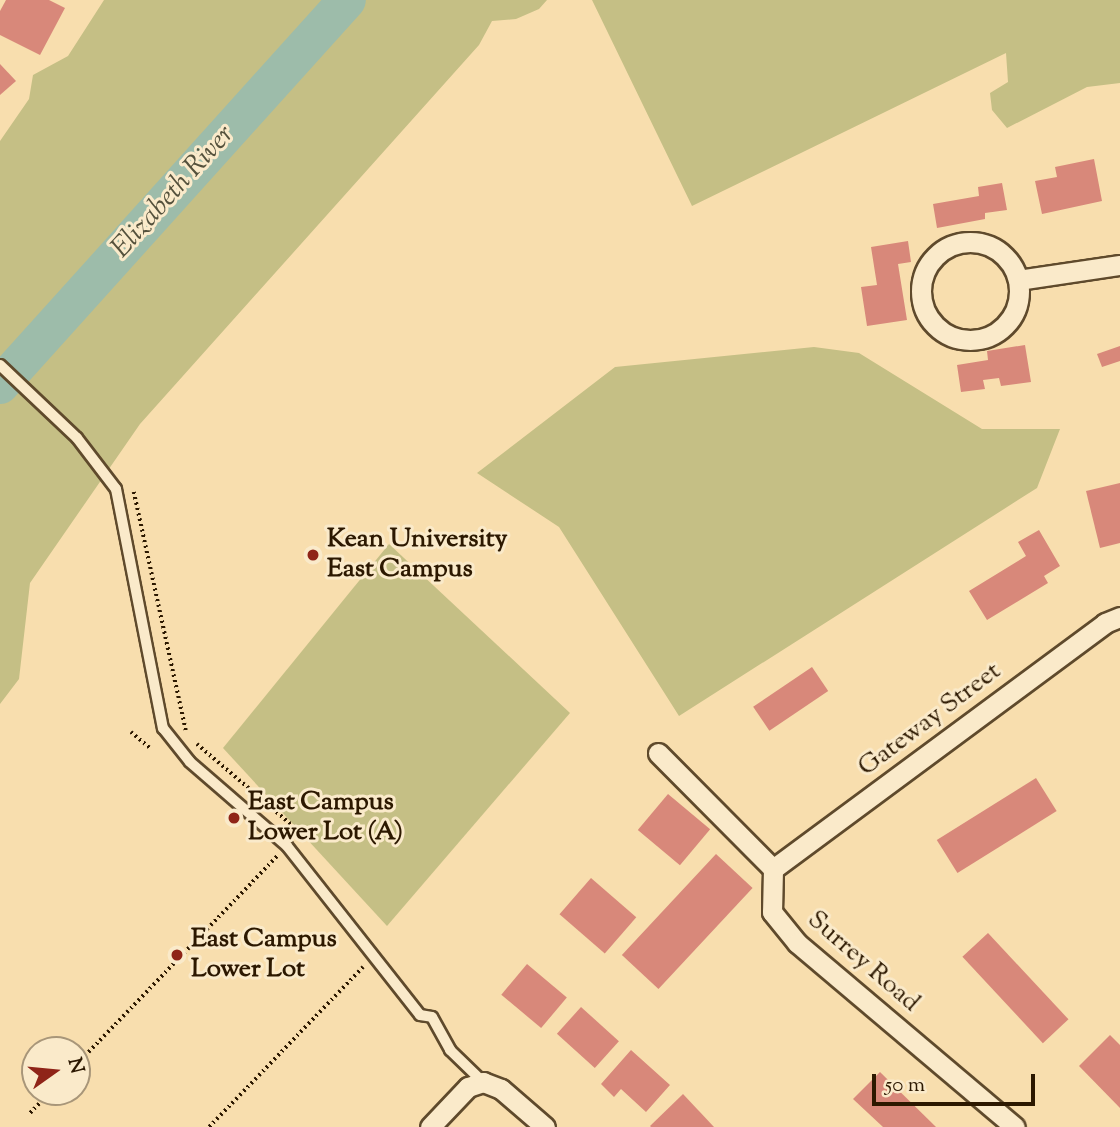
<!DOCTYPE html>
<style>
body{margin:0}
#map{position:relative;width:1120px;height:1127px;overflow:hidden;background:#f8deae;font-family:"Sorts Mill Goudy",serif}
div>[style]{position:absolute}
.green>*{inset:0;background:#c5bf85}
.river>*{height:38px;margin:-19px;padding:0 19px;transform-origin:19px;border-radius:19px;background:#9dbcaa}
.building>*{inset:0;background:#d8887a;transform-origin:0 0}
.path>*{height:3.5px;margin-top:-1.75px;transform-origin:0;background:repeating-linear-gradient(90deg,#2c1800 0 2px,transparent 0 5.5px)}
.roads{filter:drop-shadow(2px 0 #5f4a2c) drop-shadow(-2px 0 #5f4a2c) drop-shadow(0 2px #5f4a2c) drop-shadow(0 -2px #5f4a2c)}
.service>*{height:10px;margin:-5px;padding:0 5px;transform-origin:5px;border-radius:5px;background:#faeaca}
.minor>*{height:19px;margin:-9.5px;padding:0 9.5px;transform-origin:9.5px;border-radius:9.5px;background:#faeaca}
.minor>.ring{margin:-9.5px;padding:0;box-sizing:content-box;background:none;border:19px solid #faeaca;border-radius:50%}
.dots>*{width:19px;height:19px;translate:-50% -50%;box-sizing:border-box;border:4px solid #faeaca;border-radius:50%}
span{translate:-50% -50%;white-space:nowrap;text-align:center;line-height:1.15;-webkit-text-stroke:6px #faeaca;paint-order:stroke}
.poi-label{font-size:26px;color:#2c1800;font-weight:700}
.left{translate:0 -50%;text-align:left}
.street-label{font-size:26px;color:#2c1800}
.water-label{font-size:28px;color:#54513c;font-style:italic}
.north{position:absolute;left:21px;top:1036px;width:70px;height:70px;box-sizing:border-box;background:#faeaca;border:2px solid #a89679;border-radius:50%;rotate:75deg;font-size:19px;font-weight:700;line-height:28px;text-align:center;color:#2c1800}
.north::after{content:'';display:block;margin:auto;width:24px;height:32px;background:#8f2418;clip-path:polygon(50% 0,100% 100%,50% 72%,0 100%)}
.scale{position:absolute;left:872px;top:1074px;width:163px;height:32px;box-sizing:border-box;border:4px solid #2c1800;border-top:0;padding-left:9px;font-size:21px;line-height:24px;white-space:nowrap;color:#2c1800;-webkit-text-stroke:5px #faeaca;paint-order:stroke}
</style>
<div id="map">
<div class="green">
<i style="clip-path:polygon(104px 0,547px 0,539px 9px,516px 19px,492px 21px,479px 45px,140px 424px,30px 583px,19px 679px,0 704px,0 141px,29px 99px,33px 75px,68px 56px)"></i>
<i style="clip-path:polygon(592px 0,1120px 0,1120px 83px,1087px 87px,1007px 128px,992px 110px,990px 93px,1008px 82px,1006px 53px,692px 206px)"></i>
<i style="clip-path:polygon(814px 347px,859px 353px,982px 429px,1060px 429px,1037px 488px,679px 716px,559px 527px,477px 473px,615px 367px)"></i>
<i style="clip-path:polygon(389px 544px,570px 713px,387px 926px,223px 748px)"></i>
</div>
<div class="river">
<i style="left:0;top:385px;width:518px;rotate:-47.97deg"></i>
</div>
<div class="building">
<i style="clip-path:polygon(6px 0,49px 0,65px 8px,40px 55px,0 35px,0 11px)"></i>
<i style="clip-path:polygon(0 64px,16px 81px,0 95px)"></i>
<i style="clip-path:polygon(1094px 159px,1102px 201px,1042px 214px,1035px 181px,1057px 177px,1055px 167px)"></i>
<i style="clip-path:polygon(1002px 183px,1007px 210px,985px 213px,985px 219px,937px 228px,933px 204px,979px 196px,978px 187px)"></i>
<i style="clip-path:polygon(908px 241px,911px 262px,898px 264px,907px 320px,867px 326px,861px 287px,877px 285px,871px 247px)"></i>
<i style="clip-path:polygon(1025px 345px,1031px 382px,1001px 386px,999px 378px,983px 380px,985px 389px,961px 392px,957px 365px,988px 360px,987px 351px)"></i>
<i style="clip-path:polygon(1120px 346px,1120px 361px,1102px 367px,1097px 354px)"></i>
<i style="clip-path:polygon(1120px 483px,1120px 543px,1100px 548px,1086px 491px)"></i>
<i style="clip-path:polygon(1039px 530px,1060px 566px,1044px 576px,1048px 583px,987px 620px,969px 591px,1026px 556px,1018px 542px)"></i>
<i style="left:812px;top:667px;width:29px;height:71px;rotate:56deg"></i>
<i style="left:1036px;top:778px;width:39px;height:117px;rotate:58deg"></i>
<i style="left:668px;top:794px;width:55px;height:47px;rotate:40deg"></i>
<i style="left:716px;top:854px;width:50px;height:138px;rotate:43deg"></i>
<i style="left:591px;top:878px;width:60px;height:48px;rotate:41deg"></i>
<i style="left:988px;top:933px;width:118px;height:35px;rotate:47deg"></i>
<i style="left:527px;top:964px;width:52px;height:40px;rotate:40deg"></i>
<i style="left:581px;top:1007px;width:51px;height:36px;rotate:42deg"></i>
<i style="clip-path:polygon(1110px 1035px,1120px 1045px,1120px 1108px,1079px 1066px)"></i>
<i style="clip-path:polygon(631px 1050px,670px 1085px,646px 1112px,621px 1089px,614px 1097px,601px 1084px)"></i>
<i style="clip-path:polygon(880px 1072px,936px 1127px,883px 1127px,853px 1099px)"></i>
<i style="clip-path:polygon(683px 1094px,714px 1127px,651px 1127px,650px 1126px)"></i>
</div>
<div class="path">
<i style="left:134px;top:492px;width:244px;rotate:77.7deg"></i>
<i style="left:131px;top:732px;width:25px;rotate:40deg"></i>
<i style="left:197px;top:744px;width:134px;rotate:40.5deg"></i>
<i style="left:77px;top:1064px;width:289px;rotate:-46.1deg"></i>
<i style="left:30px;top:1113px;width:29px;rotate:-46deg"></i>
<i style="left:209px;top:1127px;width:222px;rotate:-46.1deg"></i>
</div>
<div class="roads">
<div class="service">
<i style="left:0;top:365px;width:106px;rotate:43.5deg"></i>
<i style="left:77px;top:438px;width:64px;rotate:52.6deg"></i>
<i style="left:116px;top:489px;width:244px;rotate:78.9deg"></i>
<i style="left:163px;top:728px;width:43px;rotate:51.5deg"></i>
<i style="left:190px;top:762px;width:128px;rotate:40.9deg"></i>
<i style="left:287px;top:846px;width:215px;rotate:51.8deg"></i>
<i style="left:420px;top:1015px;width:12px;rotate:9deg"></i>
<i style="left:432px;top:1017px;width:38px;rotate:61deg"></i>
<i style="left:450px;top:1050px;width:46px;rotate:44.1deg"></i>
</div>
<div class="minor">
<i class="ring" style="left:921px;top:242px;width:79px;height:79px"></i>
<i style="left:1018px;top:280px;width:103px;rotate:-8.4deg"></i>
<i style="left:658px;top:753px;width:163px;rotate:45.2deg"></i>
<i style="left:773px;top:869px;width:43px;rotate:91.3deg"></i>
<i style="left:772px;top:912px;width:40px;rotate:51deg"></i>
<i style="left:797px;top:943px;width:285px;rotate:40.2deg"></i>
<i style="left:773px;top:869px;width:413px;rotate:-36.5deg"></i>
<i style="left:1105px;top:623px;width:16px;rotate:-22deg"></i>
<i style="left:430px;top:1127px;width:55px;rotate:-46.5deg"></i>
<i style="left:468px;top:1087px;width:16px;rotate:-18deg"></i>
<i style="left:483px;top:1082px;width:19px;rotate:21deg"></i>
<i style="left:501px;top:1089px;width:58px;rotate:40.8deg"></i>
</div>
</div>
<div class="dots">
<i style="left:313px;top:555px;background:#8f2418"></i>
<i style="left:234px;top:818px;background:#8f2418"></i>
<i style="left:177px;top:955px;background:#8f2418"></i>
</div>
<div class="poi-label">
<span class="left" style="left:327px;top:555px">Kean University<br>East Campus</span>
<span class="left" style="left:248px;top:818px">East Campus<br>Lower Lot (A)</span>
<span class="left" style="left:191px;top:955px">East Campus<br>Lower Lot</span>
</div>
<div class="street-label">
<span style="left:930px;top:720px;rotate:-37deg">Gateway Street</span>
<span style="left:863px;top:962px;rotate:41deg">Surrey Road</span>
</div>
<div class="water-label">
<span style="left:173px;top:192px;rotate:-48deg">Elizabeth River</span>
</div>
<div class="north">N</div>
<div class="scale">50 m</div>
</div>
